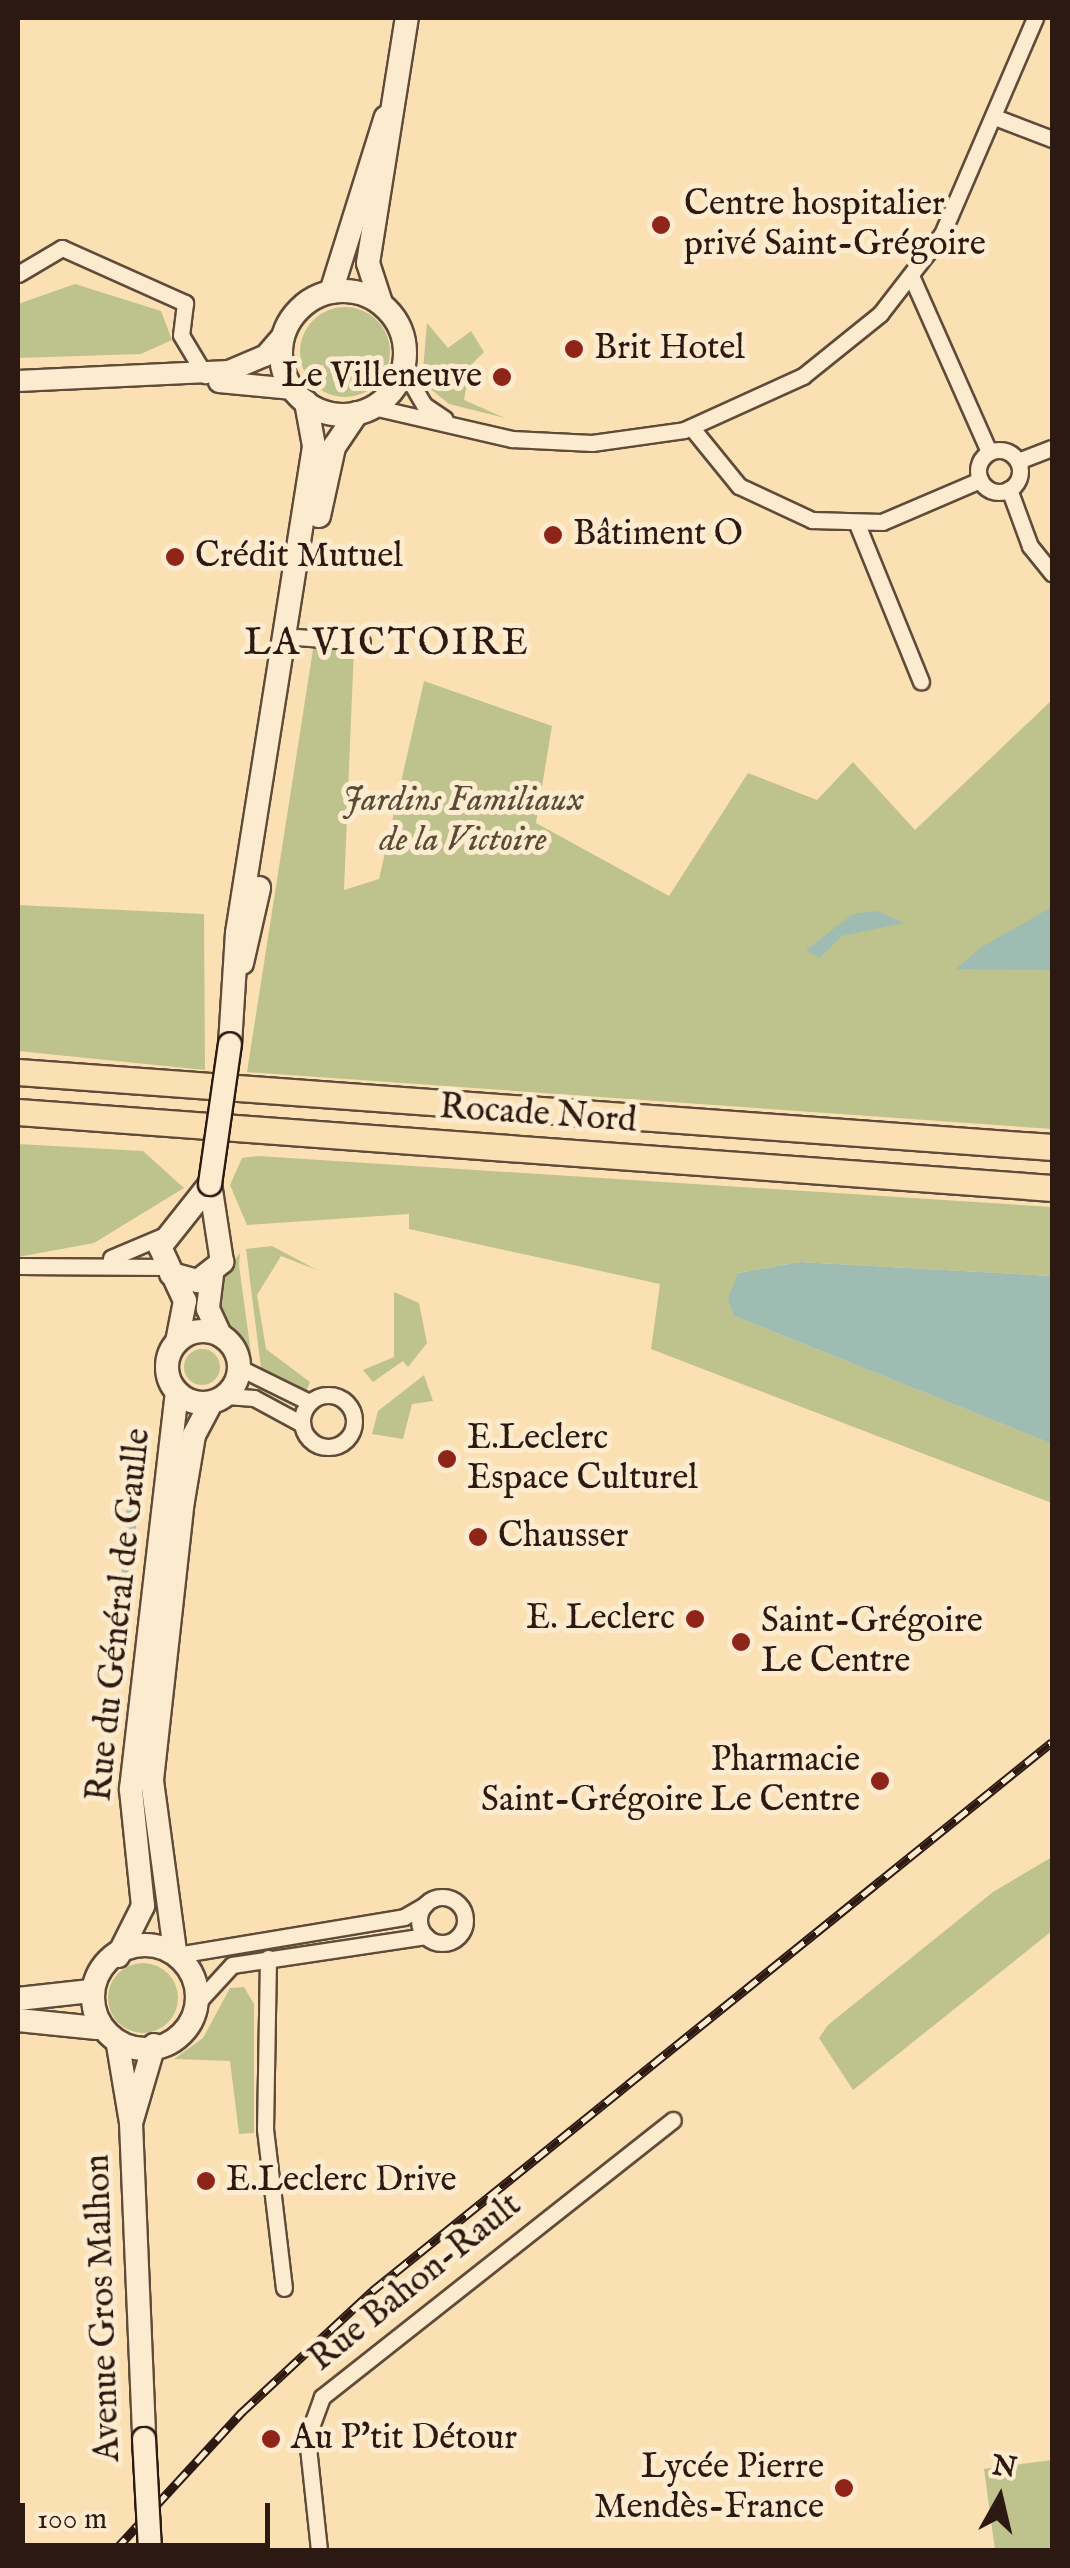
<!DOCTYPE html>
<meta charset="utf-8">
<style>
body{margin:0}
#map{position:relative;width:1070px;height:2568px;overflow:hidden;background:#fbe0b3;font-family:"IM FELL English",serif}
div>[style]{position:absolute}
.green>*{inset:0;background:#bec28c}
.round{border-radius:50%}
.water>*{inset:0;background:#9fbcb2}
.roads{filter:drop-shadow(2px 0 #604b3a) drop-shadow(-2px 0 #604b3a) drop-shadow(0 2px #604b3a) drop-shadow(0 -2px #604b3a)}
.minor>*{height:15px;margin:-7.5px;padding:0 7.5px;transform-origin:7.5px;border-radius:7.5px;background:#fcebce}
.minor>.ring{margin:-7.5px;padding:0;box-sizing:content-box;background:none;border:15px solid #fcebce;border-radius:50%}
.tertiary>*{height:20px;margin:-10px;padding:0 10px;transform-origin:10px;border-radius:10px;background:#fcebce}
.secondary>*{height:22px;margin:-11px;padding:0 11px;transform-origin:11px;border-radius:11px;background:#fcebce}
.secondary>.ring{margin:-11px;padding:0;box-sizing:content-box;background:none;border:22px solid #fcebce;border-radius:50%}
.trunk>*{height:25px;margin:-12.5px;padding:0 12.5px;transform-origin:12.5px;border-radius:12.5px;background:#fbe0b3}
.rail>*{height:9px;margin-top:-4.5px;transform-origin:0;background:repeating-linear-gradient(90deg,#fcebce 0 15px,#2c1911 0 30px);box-sizing:border-box;border-block:2px solid #2c1911}
.bridges{filter:drop-shadow(2px 0 #2c1911) drop-shadow(-2px 0 #2c1911) drop-shadow(0 2px #2c1911) drop-shadow(0 -2px #2c1911)}
.secondary-bridge>*{height:22px;margin:-11px;padding:0 11px;transform-origin:11px;border-radius:11px;background:#fcebce}
.dots>*{width:28px;height:28px;translate:-50% -50%;box-sizing:border-box;border:5px solid #fcebce;border-radius:50%}
span{translate:-50% -50%;white-space:nowrap;text-align:center;line-height:1.15;-webkit-text-stroke:10px #fcebce;paint-order:stroke}
.poi-label{font-size:35px;color:#2c1911}
.left{translate:0 -50%;text-align:left}
.right{translate:-100% -50%;text-align:right}
.park-label{font-size:35px;color:#584c36;font-style:italic}
.street-label{font-size:35px;color:#2c1911}
.neighbourhood-label{font-size:38px;color:#2c1911;letter-spacing:2.5px}
.frame{position:absolute;inset:0;border:20px solid #2c1911;pointer-events:none}
.north{position:absolute;left:950px;top:2448px;width:100px;height:100px;-webkit-text-stroke:8px #fcebce;paint-order:stroke;rotate:8deg;font-size:28px;font-weight:700;line-height:40px;text-align:center;color:#2c1911}
.north::after{content:'';display:block;margin:auto;width:35px;height:45px;background:#2c1911;clip-path:polygon(50% 0,100% 100%,50% 72%,0 100%)}
.scale{position:absolute;left:20px;top:2503px;width:250px;height:45px;box-sizing:border-box;border:5px solid #2c1911;border-top:0;padding-left:12px;font-size:30px;line-height:35px;white-space:nowrap;color:#2c1911;-webkit-text-stroke:8px #fcebce;paint-order:stroke}
</style>
<div id="map">
<div class="green">
<i style="clip-path:polygon(75px 284px,161px 311px,172px 340px,141px 354px,18px 358px,18px 304px)"></i>
<i class="round" style="left:300px;top:307px;width:90px;height:90px"></i>
<i style="clip-path:polygon(427px 323px,448px 348px,471px 331px,484px 352px,470px 366px,464px 400px,505px 418px,449px 404px,422px 382px)"></i>
<i style="clip-path:polygon(314px 643px,354px 647px,344px 890px,379px 879px,424px 681px,552px 726px,536px 823px,669px 896px,748px 773px,817px 800px,853px 762px,915px 830px,1052px 700px,1052px 1129px,247px 1072px)"></i>
<i style="clip-path:polygon(18px 905px,204px 914px,205px 1070px,18px 1051px)"></i>
<i style="clip-path:polygon(18px 1144px,143px 1151px,184px 1188px,94px 1243px,18px 1257px)"></i>
<i style="clip-path:polygon(258px 1156px,1052px 1207px,1052px 1276px,800px 1262px,738px 1273px,734px 1316px,1052px 1444px,1052px 1503px,651px 1349px,660px 1284px,409px 1229px,409px 1214px,247px 1225px,230px 1185px,242px 1158px)"></i>
<i style="clip-path:polygon(272px 1246px,317px 1270px,281px 1256px,257px 1295px,266px 1349px,310px 1382px,306px 1392px,262px 1376px,246px 1249px)"></i>
<i style="clip-path:polygon(240px 1253px,239px 1265px,253px 1368px,220px 1316px,218px 1282px)"></i>
<i style="clip-path:polygon(394px 1292px,419px 1303px,427px 1343px,408px 1367px,403px 1361px,373px 1382px,363px 1370px,394px 1357px)"></i>
<i class="round" style="left:184px;top:1349px;width:36px;height:36px"></i>
<i style="clip-path:polygon(424px 1375px,433px 1401px,412px 1404px,403px 1439px,372px 1434px,378px 1411px)"></i>
<i style="clip-path:polygon(1052px 1857px,1052px 1931px,853px 2090px,819px 2038px,828px 2025px,993px 1892px)"></i>
<i class="round" style="left:108px;top:1963px;width:70px;height:70px"></i>
<i style="clip-path:polygon(244px 1987px,254px 2004px,254px 2133px,239px 2134px,230px 2061px,174px 2059px,203px 2038px,230px 1988px)"></i>
<i style="clip-path:polygon(1052px 2460px,1052px 2550px,995px 2550px,984px 2469px)"></i>
</div>
<div class="water">
<i style="clip-path:polygon(1052px 907px,1052px 970px,956px 969px,980px 948px)"></i>
<i style="clip-path:polygon(877px 911px,904px 923px,842px 936px,820px 958px,806px 950px,853px 914px)"></i>
<i style="clip-path:polygon(800px 1262px,1052px 1276px,1052px 1444px,734px 1316px,728px 1299px,738px 1273px)"></i>
<i style="clip-path:polygon(132px 1438px,145px 1440px,129px 1594px,120px 1593px)"></i>
</div>
<div class="roads">
<div class="minor">
<i style="left:997px;top:118px;width:59px;rotate:20.9deg"></i>
<i style="left:18px;top:274px;width:51px;rotate:-30.6deg"></i>
<i style="left:62px;top:248px;width:135px;rotate:24.1deg"></i>
<i style="left:185px;top:303px;width:32px;rotate:97deg"></i>
<i style="left:181px;top:335px;width:47px;rotate:59deg"></i>
<i style="left:912px;top:278px;width:190px;rotate:66.1deg"></i>
<i style="left:403px;top:369px;width:42px;rotate:59.7deg"></i>
<i style="left:424px;top:405px;width:25px;rotate:34deg"></i>
<i style="left:373px;top:407px;width:143px;rotate:13deg"></i>
<i style="left:512px;top:439px;width:80px;rotate:2.9deg"></i>
<i style="left:592px;top:443px;width:93px;rotate:-8deg"></i>
<i style="left:684px;top:430px;width:131px;rotate:-24.4deg"></i>
<i style="left:803px;top:376px;width:99px;rotate:-38.8deg"></i>
<i style="left:880px;top:314px;width:101px;rotate:-52.2deg"></i>
<i style="left:942px;top:234px;width:235px;rotate:-66.7deg"></i>
<i style="left:691px;top:427px;width:76px;rotate:50.9deg"></i>
<i style="left:739px;top:486px;width:81px;rotate:25deg"></i>
<i style="left:812px;top:520px;width:70px;rotate:1.6deg"></i>
<i style="left:882px;top:522px;width:107px;rotate:-23.2deg"></i>
<i class="ring" style="left:978px;top:450px;width:27px;height:27px"></i>
<i style="left:1018px;top:461px;width:36px;rotate:-21deg"></i>
<i style="left:1009px;top:489px;width:61px;rotate:69.8deg"></i>
<i style="left:1030px;top:546px;width:35px;rotate:51deg"></i>
<i style="left:857px;top:524px;width:170px;rotate:67.9deg"></i>
<i style="left:297px;top:637px;width:65px;rotate:4.4deg"></i>
<i style="left:111px;top:1258px;width:56px;rotate:-22.9deg"></i>
<i style="left:18px;top:1266px;width:147px;rotate:0.4deg"></i>
<i style="left:240px;top:1368px;width:77px;rotate:26.2deg"></i>
<i class="ring" style="left:302px;top:1395px;width:37px;height:37px"></i>
<i style="left:226px;top:1396px;width:28px;rotate:4deg"></i>
<i style="left:254px;top:1398px;width:55px;rotate:28.4deg"></i>
<i class="ring" style="left:419px;top:1897px;width:31px;height:31px"></i>
<i style="left:183px;top:1954px;width:224px;rotate:-9.5deg"></i>
<i style="left:404px;top:1917px;width:24px;rotate:-30deg"></i>
<i style="left:268px;top:1958px;width:171px;rotate:91deg"></i>
<i style="left:265px;top:2129px;width:160px;rotate:83.2deg"></i>
<i style="left:198px;top:2002px;width:50px;rotate:-47.4deg"></i>
<i style="left:232px;top:1965px;width:196px;rotate:-8.5deg"></i>
<i style="left:319px;top:2550px;width:113px;rotate:-96.1deg"></i>
<i style="left:307px;top:2438px;width:44px;rotate:-69.9deg"></i>
<i style="left:322px;top:2397px;width:447px;rotate:-38.3deg"></i>
</div>
<div class="tertiary">
<i style="left:18px;top:381px;width:211px;rotate:-2.7deg"></i>
<i style="left:229px;top:371px;width:39px;rotate:-23deg"></i>
<i style="left:265px;top:356px;width:28px;rotate:-49deg"></i>
<i style="left:219px;top:382px;width:74px;rotate:5.4deg"></i>
</div>
<div class="secondary">
<i class="ring" style="left:281px;top:291px;width:102px;height:102px"></i>
<i style="left:331px;top:292px;width:183px;rotate:-72.6deg"></i>
<i style="left:381px;top:303px;width:42px;rotate:-108deg"></i>
<i style="left:368px;top:263px;width:248px;rotate:-81deg"></i>
<i style="left:319px;top:516px;width:71px;rotate:-77.7deg"></i>
<i style="left:334px;top:447px;width:41px;rotate:-55.9deg"></i>
<i style="left:242px;top:963px;width:77px;rotate:-77.2deg"></i>
<i style="left:230px;top:1044px;width:111px;rotate:-86.4deg"></i>
<i style="left:237px;top:933px;width:493px;rotate:-81deg"></i>
<i style="left:314px;top:446px;width:45px;rotate:-100.3deg"></i>
<i style="left:171px;top:1274px;width:28px;rotate:15deg"></i>
<i style="left:198px;top:1281px;width:31px;rotate:-38deg"></i>
<i style="left:222px;top:1262px;width:79px;rotate:-98.7deg"></i>
<i style="left:212px;top:1275px;width:34px;rotate:97deg"></i>
<i style="left:208px;top:1309px;width:29px;rotate:65deg"></i>
<i class="ring" style="left:167px;top:1331px;width:50px;height:50px"></i>
<i style="left:177px;top:1342px;width:42px;rotate:-79deg"></i>
<i style="left:185px;top:1301px;width:60px;rotate:-114.8deg"></i>
<i style="left:160px;top:1247px;width:80px;rotate:-51.6deg"></i>
<i class="ring" style="left:93px;top:1945px;width:82px;height:82px"></i>
<i style="left:175px;top:1951px;width:173px;rotate:-97.7deg"></i>
<i style="left:152px;top:1780px;width:281px;rotate:-83.7deg"></i>
<i style="left:183px;top:1501px;width:67px;rotate:-80.5deg"></i>
<i style="left:194px;top:1435px;width:36px;rotate:-62deg"></i>
<i style="left:118px;top:1956px;width:56px;rotate:-63.4deg"></i>
<i style="left:143px;top:1906px;width:118px;rotate:-95.9deg"></i>
<i style="left:131px;top:1789px;width:399px;rotate:-83.4deg"></i>
<i style="left:18px;top:1999px;width:73px;rotate:-6.3deg"></i>
<i style="left:18px;top:2020px;width:79px;rotate:5.8deg"></i>
<i style="left:118px;top:2045px;width:79px;rotate:80.5deg"></i>
<i style="left:131px;top:2123px;width:316px;rotate:87.6deg"></i>
<i style="left:132px;top:2120px;width:78px;rotate:-73.7deg"></i>
</div>
<div class="trunk">
<i style="left:18px;top:1072px;width:1037px;rotate:4.15deg"></i>
<i style="left:18px;top:1112px;width:1037px;rotate:4.2deg"></i>
</div>
</div>
<div class="rail">
<i style="left:115px;top:2550px;width:188px;rotate:-47.4deg"></i>
<i style="left:242px;top:2412px;width:178px;rotate:-42.9deg"></i>
<i style="left:372px;top:2291px;width:874px;rotate:-38.92deg"></i>
</div>
<div class="bridges">
<div class="secondary-bridge">
<i style="left:210px;top:1184px;width:141px;rotate:-81.9deg"></i>
<i style="left:144px;top:2439px;width:111px;rotate:86.9deg"></i>
</div>
</div>
<div class="dots">
<i style="left:661px;top:225px;background:#8f2418"></i>
<i style="left:574px;top:349px;background:#8f2418"></i>
<i style="left:502px;top:377px;background:#8f2418"></i>
<i style="left:553px;top:535px;background:#8f2418"></i>
<i style="left:175px;top:557px;background:#8f2418"></i>
<i style="left:447px;top:1459px;background:#8f2418"></i>
<i style="left:478px;top:1537px;background:#8f2418"></i>
<i style="left:695px;top:1619px;background:#8f2418"></i>
<i style="left:741px;top:1642px;background:#8f2418"></i>
<i style="left:880px;top:1781px;background:#8f2418"></i>
<i style="left:206px;top:2181px;background:#8f2418"></i>
<i style="left:271px;top:2439px;background:#8f2418"></i>
<i style="left:844px;top:2488px;background:#8f2418"></i>
</div>
<div class="poi-label">
<span class="left" style="left:684px;top:225px">Centre hospitalier<br>privé Saint-Grégoire</span>
<span class="left" style="left:594px;top:349px">Brit Hotel</span>
<span class="right" style="left:482px;top:377px">Le Villeneuve</span>
<span class="left" style="left:573px;top:535px">Bâtiment O</span>
<span class="left" style="left:195px;top:557px">Crédit Mutuel</span>
<span class="left" style="left:467px;top:1459px">E.Leclerc<br>Espace Culturel</span>
<span class="left" style="left:498px;top:1537px">Chausser</span>
<span class="right" style="left:675px;top:1619px">E. Leclerc</span>
<span class="left" style="left:761px;top:1642px">Saint-Grégoire<br>Le Centre</span>
<span class="right" style="left:860px;top:1781px">Pharmacie<br>Saint-Grégoire Le Centre</span>
<span class="left" style="left:226px;top:2181px">E.Leclerc Drive</span>
<span class="left" style="left:291px;top:2439px">Au P'tit Détour</span>
<span class="right" style="left:824px;top:2488px">Lycée Pierre<br>Mendès-France</span>
</div>
<div class="park-label">
<span style="left:463px;top:821px">Jardins Familiaux<br>de la Victoire</span>
</div>
<div class="street-label">
<span style="left:538px;top:1115px;rotate:4deg">Rocade Nord</span>
<span style="left:120px;top:1615px;rotate:-84deg">Rue du Général de Gaulle</span>
<span style="left:416px;top:2283px;rotate:-39deg">Rue Bahon-Rault</span>
<span style="left:104px;top:2308px;rotate:-92deg">Avenue Gros Malhon</span>
</div>
<div class="neighbourhood-label">
<span style="left:387px;top:645px">LA VICTOIRE</span>
</div>
<div class="frame"></div>
<div class="north">N</div>
<div class="scale">100 m</div>
</div>
